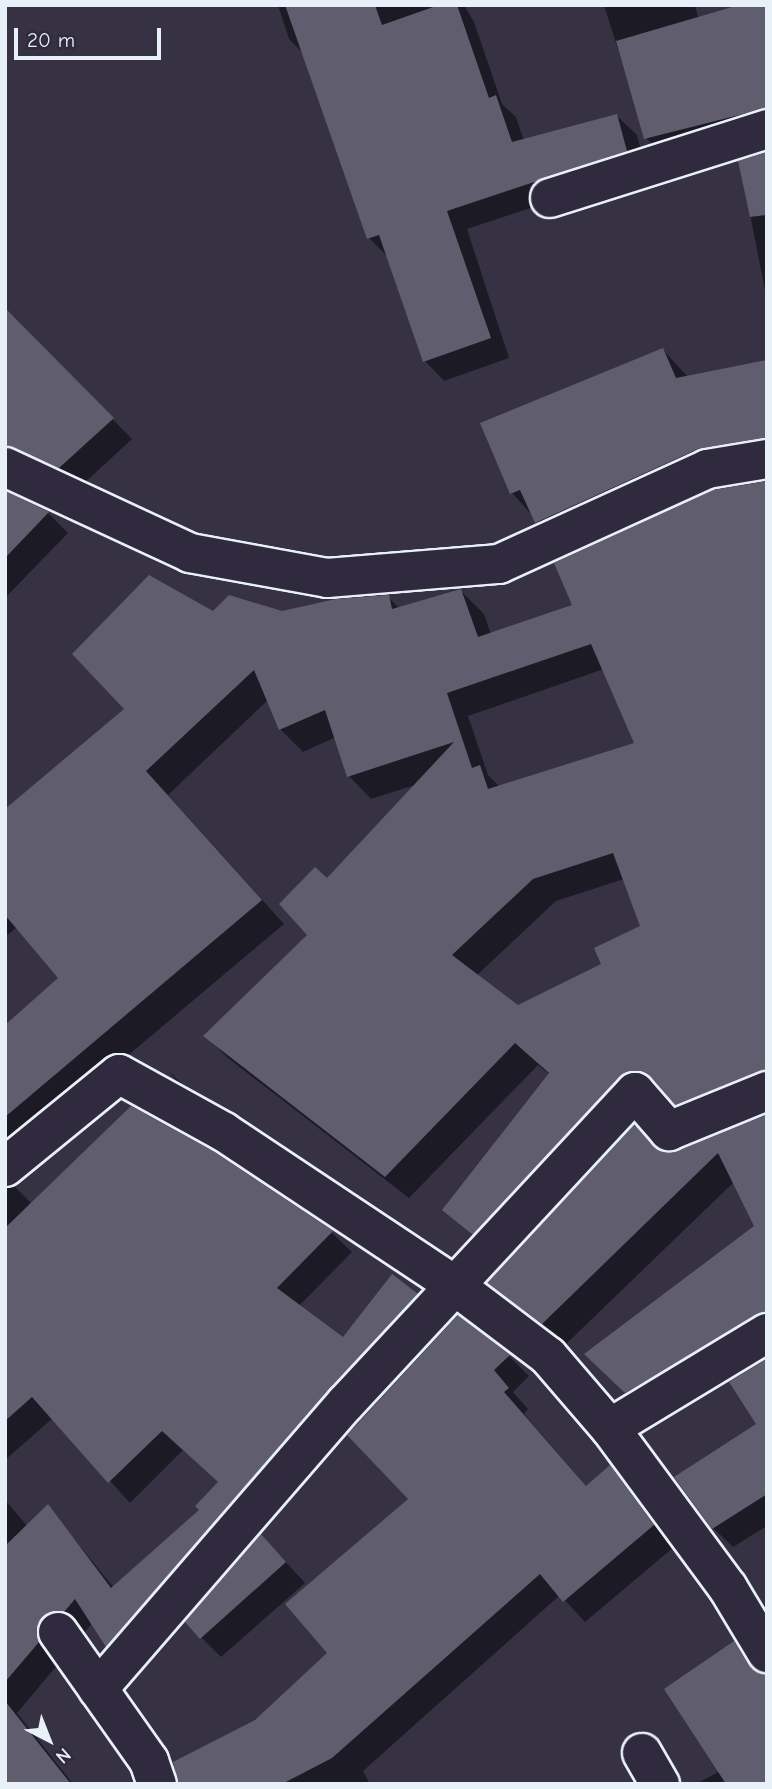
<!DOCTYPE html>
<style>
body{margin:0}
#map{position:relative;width:772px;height:1789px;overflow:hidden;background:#363244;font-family:"Comic Neue",sans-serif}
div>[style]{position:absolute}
.shadow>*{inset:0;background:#0007}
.building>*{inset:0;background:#605e6e}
.roads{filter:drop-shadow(2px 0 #e8f1f8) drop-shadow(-2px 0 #e8f1f8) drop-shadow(0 2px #e8f1f8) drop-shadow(0 -2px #e8f1f8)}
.minor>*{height:38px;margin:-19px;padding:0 19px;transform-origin:19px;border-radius:19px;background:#2f2a3d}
span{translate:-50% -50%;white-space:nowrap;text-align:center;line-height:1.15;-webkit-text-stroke:6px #2f2a3d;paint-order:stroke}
.frame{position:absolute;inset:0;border:7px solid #e8f1f8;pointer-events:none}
.north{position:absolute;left:14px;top:1705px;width:70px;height:70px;-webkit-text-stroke:5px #2f2a3d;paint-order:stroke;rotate:138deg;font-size:19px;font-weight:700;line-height:28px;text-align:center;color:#e8f1f8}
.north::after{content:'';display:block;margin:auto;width:24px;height:32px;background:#e8f1f8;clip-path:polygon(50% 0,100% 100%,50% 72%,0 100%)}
.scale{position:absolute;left:14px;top:28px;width:147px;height:32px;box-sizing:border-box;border:4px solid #e8f1f8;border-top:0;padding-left:9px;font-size:21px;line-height:24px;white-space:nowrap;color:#e8f1f8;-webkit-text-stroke:5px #2f2a3d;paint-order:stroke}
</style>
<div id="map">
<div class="shadow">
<i style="clip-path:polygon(278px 5px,464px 5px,474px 22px,502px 104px,516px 117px,524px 141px,617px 116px,637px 135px,646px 170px,467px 229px,509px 358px,444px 381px,425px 361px,388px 257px,369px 238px,304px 54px,289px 39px)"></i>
<i style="clip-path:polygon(604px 5px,695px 5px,698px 18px,767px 5px,767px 135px,669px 160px,646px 138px)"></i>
<i style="clip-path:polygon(767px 152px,767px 301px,740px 162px)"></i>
<i style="clip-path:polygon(5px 310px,132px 439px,80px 487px,5px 467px)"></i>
<i style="clip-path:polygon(663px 350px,688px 377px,767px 362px,767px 464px,559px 545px,512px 493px)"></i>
<i style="clip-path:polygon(evenodd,767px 480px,767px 1099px,699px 1127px,672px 1098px,652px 1093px,496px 1256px,445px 1210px,550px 1075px,538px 1065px,409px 1198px,228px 1058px,206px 1036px,310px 935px,327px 881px,418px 784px,371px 799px,349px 776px,336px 737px,303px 752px,280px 729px,268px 700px,168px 795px,284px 924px,5px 1159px,5px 1027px,60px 978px,17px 927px,5px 937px,5px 811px,126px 709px,214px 613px,282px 613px,388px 597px,400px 609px,461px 591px,484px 614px,491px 634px,575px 606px,714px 492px,767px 480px,604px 669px,637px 744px,500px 787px,488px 775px,468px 716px,604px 669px,767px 480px,624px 879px,642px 927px,604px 965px,518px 1007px,476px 976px,556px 901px,624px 879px)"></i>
<i style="clip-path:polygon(5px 493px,48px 513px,68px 533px,5px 598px)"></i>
<i style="clip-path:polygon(169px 1071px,198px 1100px,186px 1093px)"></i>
<i style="clip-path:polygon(767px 1117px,767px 1343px,649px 1415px,609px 1377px,757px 1227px,734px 1182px,565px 1345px,490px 1283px,664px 1154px)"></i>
<i style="clip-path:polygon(15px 1187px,32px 1204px,331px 1232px,352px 1252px,299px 1306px,344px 1339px,416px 1295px,437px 1316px,127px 1666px,92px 1623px,85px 1632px,66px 1635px,59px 1663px,17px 1713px,73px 1784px,5px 1784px,5px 1500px,28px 1527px,48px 1507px,114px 1588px,202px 1510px,219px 1483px,183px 1450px,130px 1503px,53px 1418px,5px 1460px,5px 1188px)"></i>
<i style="clip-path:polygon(509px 1356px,529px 1376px,513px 1392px,528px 1409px,524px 1414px,587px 1487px,610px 1468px,674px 1547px,585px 1622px,560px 1595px,363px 1771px,370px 1784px,177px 1784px,179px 1777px,256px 1721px,330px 1653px,410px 1499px,349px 1435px)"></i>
<i style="clip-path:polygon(767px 1462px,767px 1526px,733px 1547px,713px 1528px)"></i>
<i style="clip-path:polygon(262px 1536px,305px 1583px,221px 1657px,201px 1637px)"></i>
<i style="clip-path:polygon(734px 1643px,761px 1673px,767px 1673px,767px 1784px,696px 1784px,720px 1771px)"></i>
</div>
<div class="building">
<i style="clip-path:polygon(285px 5px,375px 5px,382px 25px,439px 5px,457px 5px,489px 98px,496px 95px,512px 142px,617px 114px,627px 151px,447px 211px,491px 338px,423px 362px,379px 235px,367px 239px)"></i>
<i style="clip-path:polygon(739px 5px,767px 5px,767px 108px,644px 139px,616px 41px)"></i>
<i style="clip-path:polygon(767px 152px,767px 215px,750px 217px,738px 161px)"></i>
<i style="clip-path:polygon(5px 308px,114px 418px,59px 468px,5px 445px)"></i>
<i style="clip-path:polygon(663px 348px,676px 378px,767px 360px,767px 438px,698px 449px,535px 523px,520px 490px,510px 494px,480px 423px)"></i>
<i style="clip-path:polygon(evenodd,767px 481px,767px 1070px,675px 1105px,651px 1077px,629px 1071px,473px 1235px,442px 1210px,549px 1073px,515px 1043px,385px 1177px,203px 1036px,307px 935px,279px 904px,315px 867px,327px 878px,454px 742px,347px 777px,325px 710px,279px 730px,254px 670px,146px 771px,262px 900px,5px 1117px,5px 1025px,58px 978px,5px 915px,5px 809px,124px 709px,72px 654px,149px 575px,213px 611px,229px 595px,282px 611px,336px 599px,389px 595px,392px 609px,461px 589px,478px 637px,572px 605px,554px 563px,713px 490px,767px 481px,591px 644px,634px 743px,488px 789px,480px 765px,472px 768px,447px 693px,591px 644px,767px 481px,613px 853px,640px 926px,594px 948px,601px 964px,518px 1005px,452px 955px,533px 879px,613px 853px)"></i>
<i style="clip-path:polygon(5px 491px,49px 512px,5px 558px)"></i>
<i style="clip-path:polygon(131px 1106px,213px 1151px,333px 1231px,277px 1288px,343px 1337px,392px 1274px,418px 1294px,106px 1647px,75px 1599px,64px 1612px,45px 1615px,38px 1623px,39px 1642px,5px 1682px,5px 1546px,48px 1504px,111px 1588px,199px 1510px,195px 1506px,218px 1482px,162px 1431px,108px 1483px,32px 1397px,5px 1421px,5px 1228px)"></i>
<i style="clip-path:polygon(767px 1115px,767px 1311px,625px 1393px,584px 1354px,754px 1226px,718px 1153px,542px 1324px,487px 1283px,634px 1125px,665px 1152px)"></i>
<i style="clip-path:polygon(458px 1315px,510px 1355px,494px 1370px,509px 1388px,504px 1392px,586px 1486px,610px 1465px,654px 1525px,563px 1602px,540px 1574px,332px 1758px,282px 1784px,178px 1784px,173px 1762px,255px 1720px,327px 1653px,285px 1604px,408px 1499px,347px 1435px)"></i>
<i style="clip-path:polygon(767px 1359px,767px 1494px,712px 1529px,674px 1477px,756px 1424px,729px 1382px)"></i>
<i style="clip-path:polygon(261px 1534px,286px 1562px,200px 1639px,185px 1622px)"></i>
<i style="clip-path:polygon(734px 1641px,749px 1665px,767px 1675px,767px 1784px,726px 1784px,664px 1689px)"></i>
<i style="clip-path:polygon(5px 1701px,71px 1784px,5px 1784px)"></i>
</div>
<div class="roads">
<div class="minor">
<i style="left:550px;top:198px;width:228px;rotate:-17.6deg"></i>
<i style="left:5px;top:467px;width:204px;rotate:24.9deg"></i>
<i style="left:190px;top:553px;width:139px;rotate:10.3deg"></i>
<i style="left:327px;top:578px;width:173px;rotate:-4.7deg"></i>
<i style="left:499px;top:564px;width:229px;rotate:-24.5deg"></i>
<i style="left:707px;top:469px;width:61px;rotate:-9.5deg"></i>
<i style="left:5px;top:1167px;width:147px;rotate:-39.2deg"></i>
<i style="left:119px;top:1074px;width:120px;rotate:28.9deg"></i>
<i style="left:224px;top:1132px;width:276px;rotate:33.6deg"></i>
<i style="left:454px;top:1285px;width:118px;rotate:37.1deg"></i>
<i style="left:548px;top:1356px;width:95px;rotate:49.3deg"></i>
<i style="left:610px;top:1428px;width:199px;rotate:53.6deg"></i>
<i style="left:728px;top:1588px;width:76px;rotate:59deg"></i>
<i style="left:610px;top:1428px;width:184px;rotate:-31.2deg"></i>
<i style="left:58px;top:1632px;width:158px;rotate:54.8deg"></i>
<i style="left:149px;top:1761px;width:24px;rotate:71deg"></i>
<i style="left:98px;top:1689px;width:377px;rotate:-49.1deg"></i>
<i style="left:345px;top:1404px;width:426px;rotate:-47.1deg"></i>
<i style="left:635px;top:1092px;width:52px;rotate:48.9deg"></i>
<i style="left:669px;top:1131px;width:106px;rotate:-22.2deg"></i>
<i style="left:642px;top:1753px;width:36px;rotate:60deg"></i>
</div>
</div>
<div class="frame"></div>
<div class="north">N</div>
<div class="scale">20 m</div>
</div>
